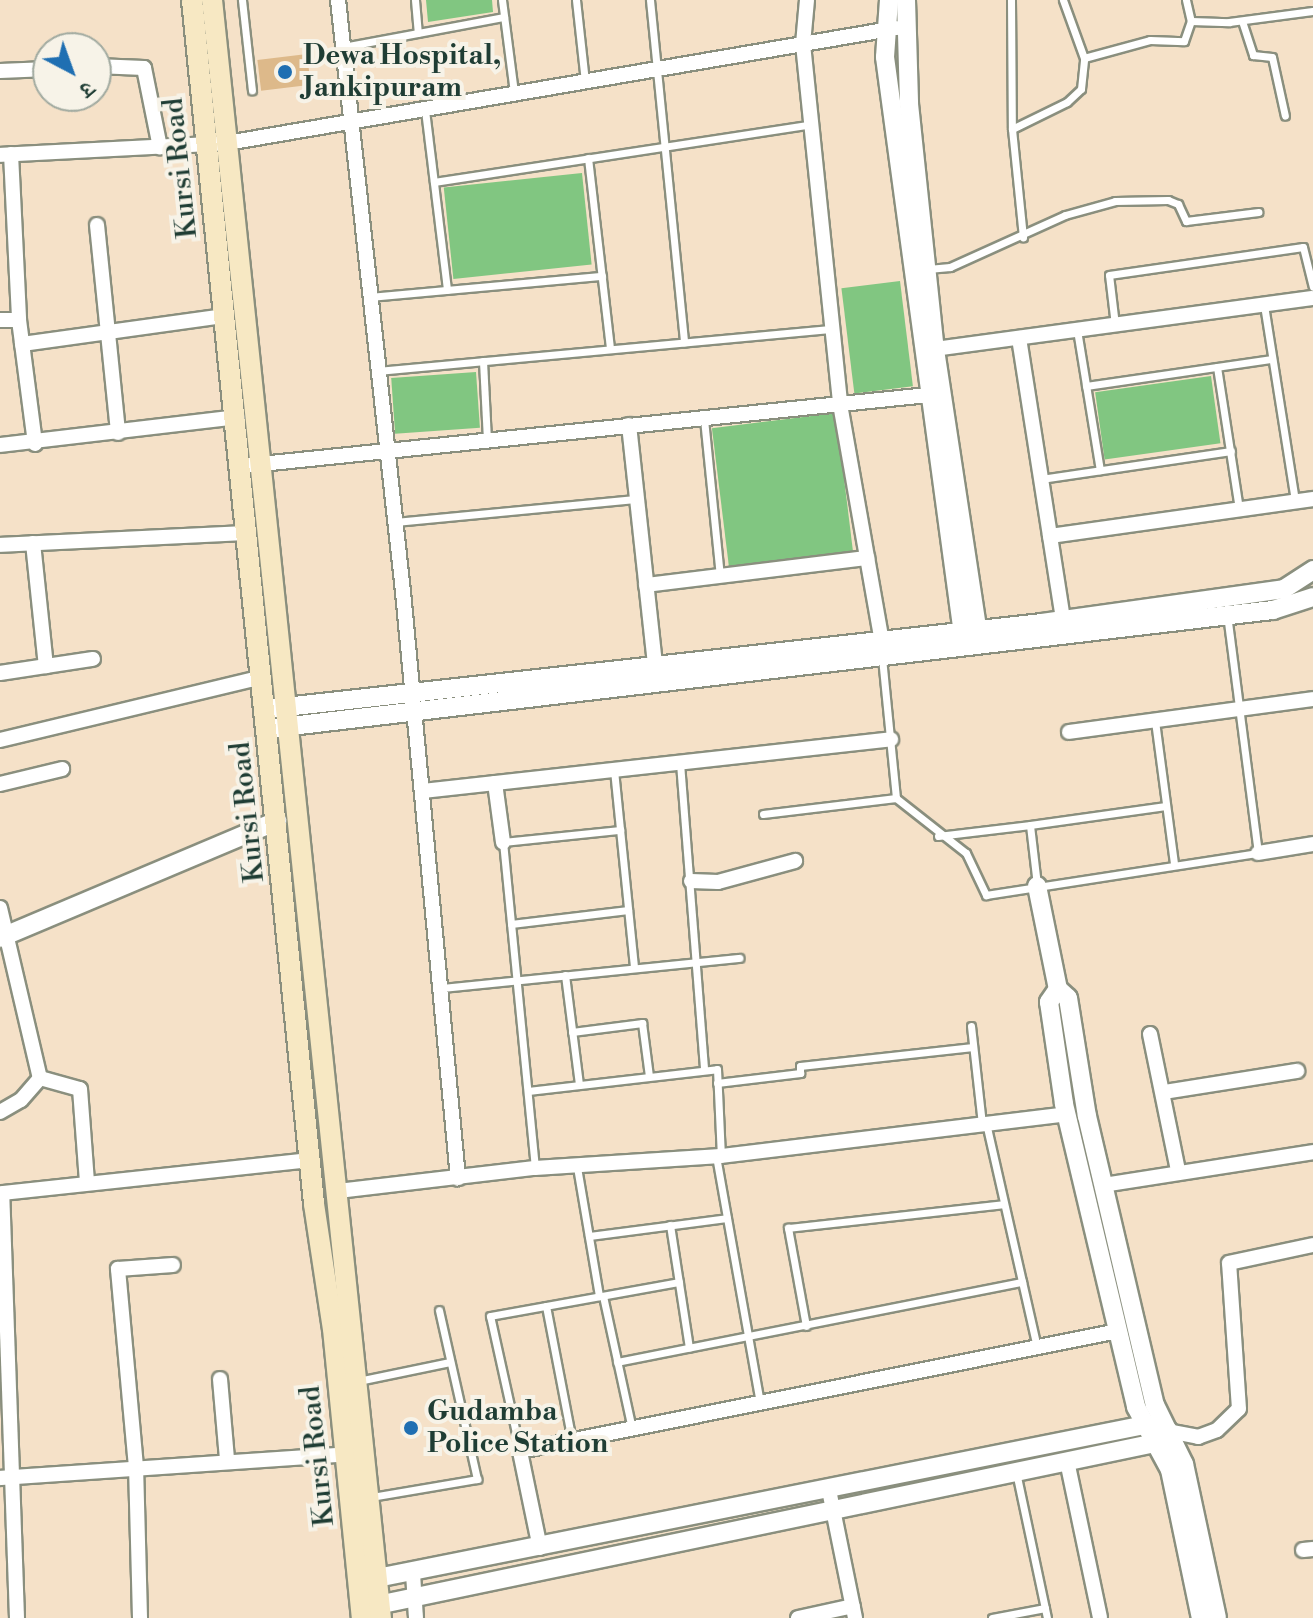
<!DOCTYPE html>
<meta charset="utf-8">
<style>
body{margin:0}
#map{position:relative;width:1313px;height:1618px;overflow:hidden;background:#f5e1c8;font-family:"Libre Bodoni","Noto Serif Devanagari",serif}
div>[style]{position:absolute}
.green>*{inset:0;background:#81c681;transform-origin:0 0}
.building>*{inset:0;background:#ddb98a;transform-origin:0 0}
.roads{filter:drop-shadow(2px 0 #8a8f7e) drop-shadow(-2px 0 #8a8f7e) drop-shadow(0 2px #8a8f7e) drop-shadow(0 -2px #8a8f7e)}
.service>*{height:7px;margin:-3.5px;padding:0 3.5px;transform-origin:3.5px;border-radius:3.5px;background:#fff}
.minor>*{height:14px;margin:-7px;padding:0 7px;transform-origin:7px;border-radius:7px;background:#fff}
.tertiary>*{height:18px;margin:-9px;padding:0 9px;transform-origin:9px;border-radius:9px;background:#fff}
.secondary>*{height:20px;margin:-10px;padding:0 10px;transform-origin:10px;border-radius:10px;background:#f7e8c3}
.dots>*{width:22px;height:22px;translate:-50% -50%;box-sizing:border-box;border:4px solid #f7f3e8;border-radius:50%}
span{translate:-50% -50%;white-space:nowrap;text-align:center;line-height:1.15;-webkit-text-stroke:8px #f7f3e8;paint-order:stroke}
.poi-label{font-size:28px;color:#1f3d34;font-weight:700}
.left{translate:0 -50%;text-align:left}
.street-label{font-size:28px;color:#1f3d34}
.north{position:absolute;left:32px;top:32px;width:80px;height:80px;box-sizing:border-box;background:#f7f3e8;border:2px solid #a1aaa0;border-radius:50%;rotate:139deg;font-size:22px;font-weight:700;line-height:32px;text-align:center;color:#1f3d34}
.north::after{content:'';display:block;margin:auto;width:28px;height:36px;background:#1f6fb2;clip-path:polygon(50% 0,100% 100%,50% 72%,0 100%)}
</style>
<div id="map">
<div class="green">
<i style="clip-path:polygon(426px 0,492px 0,493px 12px,428px 22px)"></i>
<i style="left:582px;top:173px;width:92px;height:139px;rotate:84deg"></i>
<i style="left:900px;top:281px;width:106px;height:59px;rotate:83deg"></i>
<i style="left:476px;top:372px;width:56px;height:85px;rotate:86deg"></i>
<i style="left:1211px;top:376px;width:68px;height:117px;rotate:82deg"></i>
<i style="left:836px;top:413px;width:139px;height:125px;rotate:83deg"></i>
</div>
<div class="building">
<i style="left:307px;top:54px;width:31px;height:50px;rotate:83deg"></i>
</div>
<div class="roads">
<div class="service">
<i style="left:242px;top:0;width:91px;rotate:83.7deg"></i>
<i style="left:415px;top:0;width:33px;rotate:85deg"></i>
<i style="left:502px;top:0;width:94px;rotate:82.6deg"></i>
<i style="left:576px;top:0;width:81px;rotate:83.7deg"></i>
<i style="left:650px;top:0;width:344px;rotate:84.3deg"></i>
<i style="left:1011px;top:0;width:129px;rotate:89.6deg"></i>
<i style="left:1012px;top:129px;width:109px;rotate:84.2deg"></i>
<i style="left:1186px;top:0;width:22px;rotate:77deg"></i>
<i style="left:1191px;top:21px;width:38px;rotate:2deg"></i>
<i style="left:1229px;top:22px;width:84px;rotate:-7.5deg"></i>
<i style="left:1242px;top:21px;width:36px;rotate:72deg"></i>
<i style="left:1253px;top:55px;width:19px;rotate:6deg"></i>
<i style="left:1272px;top:57px;width:60px;rotate:77.6deg"></i>
<i style="left:343px;top:47px;width:164px;rotate:-10.6deg"></i>
<i style="left:1084px;top:58px;width:68px;rotate:-15.3deg"></i>
<i style="left:1150px;top:40px;width:34px;rotate:2deg"></i>
<i style="left:1184px;top:41px;width:21px;rotate:-71deg"></i>
<i style="left:425px;top:110px;width:181px;rotate:83deg"></i>
<i style="left:1012px;top:129px;width:61px;rotate:-26.1deg"></i>
<i style="left:1067px;top:102px;width:19px;rotate:-43deg"></i>
<i style="left:1081px;top:89px;width:31px;rotate:-84deg"></i>
<i style="left:1084px;top:58px;width:62px;rotate:-109.9deg"></i>
<i style="left:588px;top:158px;width:192px;rotate:83.4deg"></i>
<i style="left:434px;top:182px;width:381px;rotate:-8.7deg"></i>
<i style="left:928px;top:269px;width:22px;rotate:-5deg"></i>
<i style="left:950px;top:267px;width:126px;rotate:-24.3deg"></i>
<i style="left:1065px;top:215px;width:52px;rotate:-15.6deg"></i>
<i style="left:1115px;top:201px;width:53px;rotate:-1.1deg"></i>
<i style="left:1168px;top:200px;width:11px;rotate:22deg"></i>
<i style="left:1178px;top:204px;width:19px;rotate:65deg"></i>
<i style="left:1186px;top:221px;width:73px;rotate:-7.1deg"></i>
<i style="left:370px;top:297px;width:233px;rotate:-5.2deg"></i>
<i style="left:1264px;top:305px;width:197px;rotate:81deg"></i>
<i style="left:1115px;top:325px;width:50px;rotate:-96.8deg"></i>
<i style="left:1109px;top:275px;width:196px;rotate:-8.2deg"></i>
<i style="left:1303px;top:247px;width:41px;rotate:76deg"></i>
<i style="left:1077px;top:330px;width:142px;rotate:80.7deg"></i>
<i style="left:483px;top:361px;width:78px;rotate:87.1deg"></i>
<i style="left:1217px;top:367px;width:144px;rotate:81.2deg"></i>
<i style="left:378px;top:371px;width:456px;rotate:-5.3deg"></i>
<i style="left:1086px;top:386px;width:188px;rotate:-8.3deg"></i>
<i style="left:704px;top:419px;width:158px;rotate:84.2deg"></i>
<i style="left:1041px;top:479px;width:192px;rotate:-8.4deg"></i>
<i style="left:396px;top:522px;width:242px;rotate:-5.5deg"></i>
<i style="left:1155px;top:721px;width:144px;rotate:82.4deg"></i>
<i style="left:680px;top:763px;width:308px;rotate:85.5deg"></i>
<i style="left:614px;top:770px;width:199px;rotate:84.2deg"></i>
<i style="left:896px;top:798px;width:89px;rotate:38.2deg"></i>
<i style="left:966px;top:853px;width:47px;rotate:64.5deg"></i>
<i style="left:986px;top:895px;width:275px;rotate:-8.8deg"></i>
<i style="left:1258px;top:853px;width:240px;rotate:-97.4deg"></i>
<i style="left:763px;top:814px;width:134px;rotate:-6.9deg"></i>
<i style="left:896px;top:798px;width:141px;rotate:-95.7deg"></i>
<i style="left:938px;top:836px;width:93px;rotate:-6.8deg"></i>
<i style="left:1037px;top:885px;width:60px;rotate:-96.7deg"></i>
<i style="left:1030px;top:825px;width:137px;rotate:-8deg"></i>
<i style="left:511px;top:924px;width:118px;rotate:-6.8deg"></i>
<i style="left:565px;top:975px;width:110px;rotate:82.7deg"></i>
<i style="left:443px;top:988px;width:298px;rotate:-5.8deg"></i>
<i style="left:971px;top:1026px;width:99px;rotate:83.6deg"></i>
<i style="left:572px;top:1032px;width:71px;rotate:-7.3deg"></i>
<i style="left:642px;top:1023px;width:53px;rotate:82.5deg"></i>
<i style="left:717px;top:1083px;width:84px;rotate:-6.9deg"></i>
<i style="left:800px;top:1073px;width:7px;rotate:-90deg"></i>
<i style="left:800px;top:1066px;width:174px;rotate:-6.3deg"></i>
<i style="left:528px;top:1091px;width:190px;rotate:-6.6deg"></i>
<i style="left:717px;top:1069px;width:87px;rotate:87.4deg"></i>
<i style="left:986px;top:1123px;width:231px;rotate:77.2deg"></i>
<i style="left:716px;top:1156px;width:250px;rotate:79.9deg"></i>
<i style="left:577px;top:1167px;width:131px;rotate:80.3deg"></i>
<i style="left:535px;top:1168px;width:328px;rotate:-95.6deg"></i>
<i style="left:503px;top:842px;width:118px;rotate:-5.9deg"></i>
<i style="left:670px;top:1225px;width:124px;rotate:81.2deg"></i>
<i style="left:589px;top:1236px;width:139px;rotate:-7.4deg"></i>
<i style="left:603px;top:1296px;width:136px;rotate:77.7deg"></i>
<i style="left:546px;top:1306px;width:137px;rotate:79.1deg"></i>
<i style="left:806px;top:1326px;width:100px;rotate:-100.4deg"></i>
<i style="left:788px;top:1228px;width:217px;rotate:-6.3deg"></i>
<i style="left:617px;top:1362px;width:413px;rotate:-11.2deg"></i>
<i style="left:358px;top:1381px;width:94px;rotate:-11.7deg"></i>
<i style="left:520px;top:1451px;width:138px;rotate:-102.5deg"></i>
<i style="left:490px;top:1316px;width:192px;rotate:-10.2deg"></i>
<i style="left:1016px;top:1472px;width:149px;rotate:78deg"></i>
<i style="left:371px;top:1497px;width:108px;rotate:-9.6deg"></i>
<i style="left:477px;top:1479px;width:173px;rotate:-102.7deg"></i>
<i style="left:992px;top:1618px;width:54px;rotate:-10.7deg"></i>
</div>
<div class="minor">
<i style="left:338px;top:0;width:596px;rotate:83.73deg"></i>
<i style="left:403px;top:592px;width:589px;rotate:84.64deg"></i>
<i style="left:807px;top:0;width:44px;rotate:95.2deg"></i>
<i style="left:803px;top:44px;width:362px;rotate:84.1deg"></i>
<i style="left:840px;top:404px;width:241px;rotate:80deg"></i>
<i style="left:96px;top:66px;width:48px;rotate:2.4deg"></i>
<i style="left:144px;top:68px;width:81px;rotate:78.6deg"></i>
<i style="left:0;top:71px;width:48px;rotate:-2.4deg"></i>
<i style="left:11px;top:154px;width:166px;rotate:87.2deg"></i>
<i style="left:19px;top:320px;width:125px;rotate:82.6deg"></i>
<i style="left:0;top:155px;width:227px;rotate:-3deg"></i>
<i style="left:227px;top:143px;width:679px;rotate:-9.75deg"></i>
<i style="left:97px;top:225px;width:209px;rotate:84.2deg"></i>
<i style="left:0;top:320px;width:19px"></i>
<i style="left:1019px;top:338px;width:285px;rotate:81.1deg"></i>
<i style="left:22px;top:344px;width:205px;rotate:-7.9deg"></i>
<i style="left:935px;top:349px;width:381px;rotate:-7.7deg"></i>
<i style="left:629px;top:425px;width:242px;rotate:83.8deg"></i>
<i style="left:0;top:445px;width:239px;rotate:-6.7deg"></i>
<i style="left:242px;top:466px;width:700px;rotate:-5.91deg"></i>
<i style="left:1050px;top:536px;width:266px;rotate:-8deg"></i>
<i style="left:33px;top:543px;width:124px;rotate:84deg"></i>
<i style="left:0;top:545px;width:249px;rotate:-2.8deg"></i>
<i style="left:646px;top:585px;width:223px;rotate:-7deg"></i>
<i style="left:0;top:673px;width:94px;rotate:-8.6deg"></i>
<i style="left:1069px;top:732px;width:246px;rotate:-7.7deg"></i>
<i style="left:0;top:740px;width:270px;rotate:-13.5deg"></i>
<i style="left:495px;top:783px;width:60px;rotate:82.3deg"></i>
<i style="left:0;top:784px;width:64px;rotate:-13.6deg"></i>
<i style="left:423px;top:791px;width:471px;rotate:-6.3deg"></i>
<i style="left:1258px;top:853px;width:56px;rotate:-9.3deg"></i>
<i style="left:691px;top:881px;width:27px;rotate:2deg"></i>
<i style="left:718px;top:882px;width:80px;rotate:-15.3deg"></i>
<i style="left:0;top:908px;width:175px;rotate:76.8deg"></i>
<i style="left:1150px;top:1034px;width:140px;rotate:78.4deg"></i>
<i style="left:40px;top:1078px;width:41px;rotate:15.4deg"></i>
<i style="left:80px;top:1089px;width:94px;rotate:85.7deg"></i>
<i style="left:1164px;top:1092px;width:135px;rotate:-9deg"></i>
<i style="left:0;top:1112px;width:24px;rotate:-30deg"></i>
<i style="left:21px;top:1100px;width:29px;rotate:-49deg"></i>
<i style="left:1103px;top:1185px;width:213px;rotate:-8.9deg"></i>
<i style="left:338px;top:1191px;width:198px;rotate:-6.7deg"></i>
<i style="left:535px;top:1168px;width:186px;rotate:-3.7deg"></i>
<i style="left:721px;top:1156px;width:349px;rotate:-6.9deg"></i>
<i style="left:220px;top:1379px;width:80px;rotate:85deg"></i>
<i style="left:1168px;top:1431px;width:31px;rotate:11deg"></i>
<i style="left:1198px;top:1437px;width:20px;rotate:-20deg"></i>
<i style="left:1217px;top:1430px;width:30px;rotate:-44deg"></i>
<i style="left:1239px;top:1409px;width:146px;rotate:-93.9deg"></i>
<i style="left:1229px;top:1263px;width:86px;rotate:-12.1deg"></i>
<i style="left:1067px;top:1461px;width:160px;rotate:78.1deg"></i>
<i style="left:0;top:1478px;width:356px;rotate:-3.9deg"></i>
<i style="left:829px;top:1490px;width:131px;rotate:78.5deg"></i>
<i style="left:540px;top:1548px;width:99px;rotate:-101.7deg"></i>
<i style="left:520px;top:1451px;width:610px;rotate:-11.35deg"></i>
<i style="left:1303px;top:1550px;width:10px;rotate:-6deg"></i>
<i style="left:413px;top:1574px;width:44px;rotate:86.1deg"></i>
<i style="left:17px;top:1618px;width:425px;rotate:-92deg"></i>
<i style="left:2px;top:1193px;width:310px;rotate:-6.1deg"></i>
<i style="left:140px;top:1618px;width:151px;rotate:-91.5deg"></i>
<i style="left:136px;top:1467px;width:199px;rotate:-95.2deg"></i>
<i style="left:118px;top:1269px;width:55px;rotate:-4.2deg"></i>
<i style="left:798px;top:1618px;width:56px;rotate:-12.3deg"></i>
</div>
<div class="tertiary">
<i style="left:889px;top:0;width:57px;rotate:94deg"></i>
<i style="left:885px;top:57px;width:589px;rotate:82.3deg"></i>
<i style="left:906px;top:0;width:104px;rotate:88.3deg"></i>
<i style="left:909px;top:104px;width:240px;rotate:84deg"></i>
<i style="left:934px;top:343px;width:300px;rotate:81.4deg"></i>
<i style="left:267px;top:709px;width:780px;rotate:-6.33deg"></i>
<i style="left:1042px;top:623px;width:244px;rotate:-8deg"></i>
<i style="left:1284px;top:589px;width:35px;rotate:-33deg"></i>
<i style="left:274px;top:728px;width:1006px;rotate:-6.74deg"></i>
<i style="left:1273px;top:610px;width:42px;rotate:-18deg"></i>
<i style="left:1037px;top:886px;width:105px;rotate:78.5deg"></i>
<i style="left:1058px;top:989px;width:13px;rotate:42deg"></i>
<i style="left:1068px;top:998px;width:120px;rotate:80.9deg"></i>
<i style="left:1087px;top:1116px;width:297px;rotate:76.8deg"></i>
<i style="left:1155px;top:1405px;width:66px;rotate:63.8deg"></i>
<i style="left:1184px;top:1464px;width:157px;rotate:77.9deg"></i>
<i style="left:0;top:938px;width:301px;rotate:-22.9deg"></i>
<i style="left:1058px;top:989px;width:16px;rotate:125deg"></i>
<i style="left:1049px;top:1002px;width:103px;rotate:81.6deg"></i>
<i style="left:1064px;top:1104px;width:311px;rotate:76.6deg"></i>
<i style="left:1136px;top:1407px;width:72px;rotate:61.6deg"></i>
<i style="left:1170px;top:1470px;width:151px;rotate:78.2deg"></i>
<i style="left:362px;top:1581px;width:798px;rotate:-11.27deg"></i>
<i style="left:1145px;top:1425px;width:24px;rotate:15deg"></i>
<i style="left:368px;top:1607px;width:804px;rotate:-11.77deg"></i>
<i style="left:1155px;top:1443px;width:18px;rotate:-43deg"></i>
</div>
<div class="secondary">
<i style="left:192px;top:0;width:1210px;rotate:84.21deg"></i>
<i style="left:314px;top:1204px;width:126px;rotate:81.4deg"></i>
<i style="left:333px;top:1329px;width:290px;rotate:84.3deg"></i>
<i style="left:212px;top:0;width:1627px;rotate:84.04deg"></i>
</div>
</div>
<div class="dots">
<i style="left:285px;top:72px;background:#1f6fb2"></i>
<i style="left:411px;top:1428px;background:#1f6fb2"></i>
</div>
<div class="poi-label">
<span class="left" style="left:303px;top:72px">Dewa Hospital,<br>Jankipuram</span>
<span class="left" style="left:427px;top:1428px">Gudamba<br>Police Station</span>
</div>
<div class="street-label">
<span style="left:181px;top:168px;rotate:-96deg">Kursi Road</span>
<span style="left:248px;top:812px;rotate:-96deg">Kursi Road</span>
<span style="left:318px;top:1456px;rotate:-96deg">Kursi Road</span>
</div>
<div class="north">उ</div>
</div>
